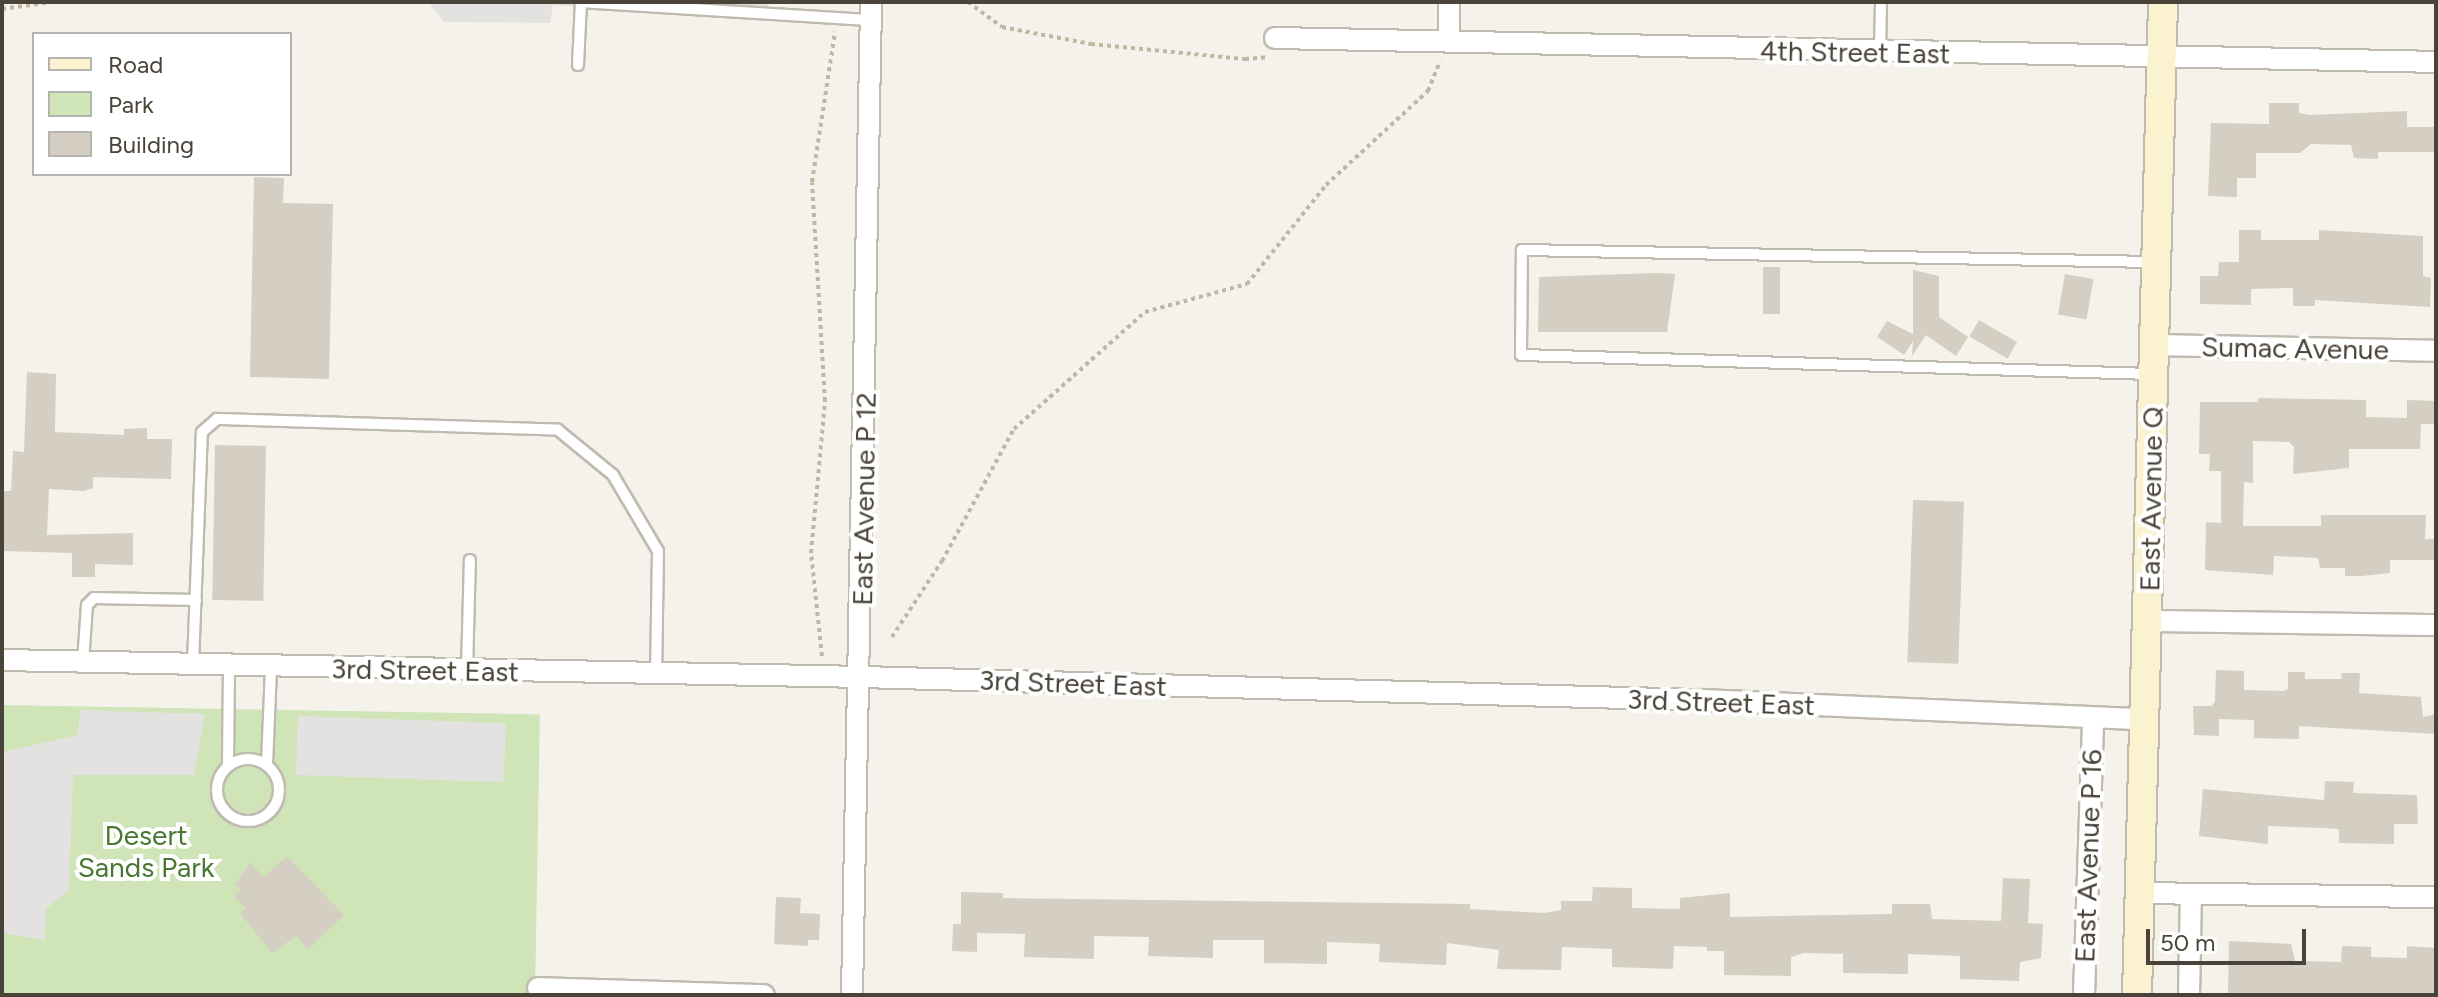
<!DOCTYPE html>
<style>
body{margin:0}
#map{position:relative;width:2438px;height:997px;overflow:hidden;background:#f5f2ec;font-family:Figtree,sans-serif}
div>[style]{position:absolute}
.green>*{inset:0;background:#cfe5b8;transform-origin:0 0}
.parking>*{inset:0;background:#e4e2e0;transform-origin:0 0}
.building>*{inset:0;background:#d5cec2;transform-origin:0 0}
.path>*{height:4px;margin-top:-2px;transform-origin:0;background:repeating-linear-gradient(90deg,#c0b6a1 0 4px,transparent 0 8px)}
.roads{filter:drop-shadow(2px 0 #c0baaf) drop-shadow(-2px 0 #c0baaf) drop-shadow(0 2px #c0baaf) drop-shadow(0 -2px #c0baaf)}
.lane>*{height:10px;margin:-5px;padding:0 5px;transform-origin:5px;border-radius:5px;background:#fff}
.lane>.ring{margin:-5px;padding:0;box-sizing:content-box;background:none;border:10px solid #fff;border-radius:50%}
.street>*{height:20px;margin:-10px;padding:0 10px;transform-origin:10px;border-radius:10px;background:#fff}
.secondary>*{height:28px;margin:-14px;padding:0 14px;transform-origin:14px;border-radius:14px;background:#fbf2d0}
span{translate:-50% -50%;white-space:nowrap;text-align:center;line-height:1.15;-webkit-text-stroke:8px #fff;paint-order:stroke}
.street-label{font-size:28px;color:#49433a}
.park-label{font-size:28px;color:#497731}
.frame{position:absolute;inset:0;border:4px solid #49433a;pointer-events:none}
.legend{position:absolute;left:32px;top:32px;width:260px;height:144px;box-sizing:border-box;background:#fff;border:2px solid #b6b4b0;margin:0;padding:10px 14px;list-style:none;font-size:24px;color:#49433a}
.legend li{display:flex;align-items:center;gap:16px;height:40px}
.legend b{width:40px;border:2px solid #b6b4b0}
.scale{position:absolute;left:2146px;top:929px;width:160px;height:36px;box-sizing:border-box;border:4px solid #49433a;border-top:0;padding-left:10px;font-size:24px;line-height:28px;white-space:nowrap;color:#49433a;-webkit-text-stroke:6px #fff;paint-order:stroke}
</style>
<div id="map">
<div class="green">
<i style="left:2px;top:705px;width:538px;height:290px;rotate:1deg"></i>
</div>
<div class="parking">
<i style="clip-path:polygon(428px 2px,768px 2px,767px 21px,553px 5px,550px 23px,444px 22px)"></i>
<i style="clip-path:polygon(80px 710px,205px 714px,194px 775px,73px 775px,69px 890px,46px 909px,45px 940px,2px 933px,2px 752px,78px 735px)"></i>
<i style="left:298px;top:716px;width:208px;height:59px;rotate:2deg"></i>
</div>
<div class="building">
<i style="clip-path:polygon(2269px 103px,2299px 103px,2299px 113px,2310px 115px,2407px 111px,2407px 127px,2436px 127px,2436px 152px,2378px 152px,2378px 159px,2354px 158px,2351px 145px,2311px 144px,2300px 153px,2256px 153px,2256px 178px,2237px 178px,2237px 197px,2208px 196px,2211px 123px,2269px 124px)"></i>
<i style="clip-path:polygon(254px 177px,284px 178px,283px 203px,333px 204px,329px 379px,250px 377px)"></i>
<i style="clip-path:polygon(2239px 230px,2261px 230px,2261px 240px,2319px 240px,2319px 230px,2423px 236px,2423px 276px,2431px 278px,2430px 307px,2315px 300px,2315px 306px,2293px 306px,2293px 288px,2251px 289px,2251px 305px,2200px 304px,2200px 276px,2218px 276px,2219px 262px,2239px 262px)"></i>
<i style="left:1763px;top:267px;width:17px;height:47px"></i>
<i style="clip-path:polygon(1913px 270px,1939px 276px,1939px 317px,1968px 337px,1956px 356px,1926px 335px,1912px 356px,1913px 341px,1904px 355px,1877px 337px,1887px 321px,1913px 334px)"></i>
<i style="clip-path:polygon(1657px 273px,1675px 274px,1667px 332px,1538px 332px,1539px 277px)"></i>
<i style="left:2065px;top:274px;width:29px;height:41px;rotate:10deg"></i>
<i style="left:1979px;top:320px;width:44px;height:19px;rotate:30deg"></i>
<i style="clip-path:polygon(27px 372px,56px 374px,55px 432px,124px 435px,124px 429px,147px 428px,147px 439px,172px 439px,171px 479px,93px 477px,93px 488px,84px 491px,49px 489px,47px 535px,133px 533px,133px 565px,95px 564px,95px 577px,72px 577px,72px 553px,2px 551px,3px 491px,11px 491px,13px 451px,24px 452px)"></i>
<i style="clip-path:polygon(2258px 398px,2366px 400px,2366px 417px,2407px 418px,2407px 400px,2436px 401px,2436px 424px,2421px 424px,2420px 449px,2349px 449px,2349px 468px,2293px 474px,2294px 447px,2289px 442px,2253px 441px,2253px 483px,2244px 482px,2243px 526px,2321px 526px,2321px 515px,2426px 515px,2425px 539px,2436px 539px,2436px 560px,2390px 560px,2390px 573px,2362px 576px,2345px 576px,2345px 568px,2320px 568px,2318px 558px,2274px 556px,2273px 575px,2205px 570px,2206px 522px,2221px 523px,2221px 471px,2209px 471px,2210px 454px,2199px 454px,2200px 402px,2258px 402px)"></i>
<i style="left:215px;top:445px;width:51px;height:155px;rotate:1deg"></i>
<i style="left:1913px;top:500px;width:51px;height:162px;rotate:2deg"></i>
<i style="clip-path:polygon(2216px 670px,2244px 671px,2244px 690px,2283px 691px,2288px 689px,2288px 672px,2305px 672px,2305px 679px,2342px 679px,2341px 673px,2360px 673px,2359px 693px,2421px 697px,2423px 717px,2436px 714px,2436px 734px,2299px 726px,2299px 739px,2254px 738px,2254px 720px,2219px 719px,2219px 736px,2194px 735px,2193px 706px,2212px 706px,2215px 701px)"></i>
<i style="clip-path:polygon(2325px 781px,2354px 782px,2353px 793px,2417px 795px,2418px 824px,2394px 824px,2394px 844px,2339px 843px,2339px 829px,2323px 828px,2268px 826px,2268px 844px,2199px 836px,2203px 789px,2324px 800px)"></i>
<i style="clip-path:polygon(287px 856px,344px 915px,308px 949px,296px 936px,272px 953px,240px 913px,246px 908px,234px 896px,241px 890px,235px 884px,250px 863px,264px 877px)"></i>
<i style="clip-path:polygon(2003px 878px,2030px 879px,2028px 923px,2043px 924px,2041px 958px,2020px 962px,2019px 981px,1960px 979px,1960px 956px,1908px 954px,1908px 974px,1843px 973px,1843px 954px,1804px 953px,1791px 957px,1791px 976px,1724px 975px,1724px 951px,1707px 951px,1707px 947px,1674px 946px,1673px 969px,1612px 967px,1612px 949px,1562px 947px,1561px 970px,1497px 969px,1499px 950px,1447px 943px,1446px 965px,1379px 962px,1380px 944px,1327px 942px,1327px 964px,1264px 963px,1264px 940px,1213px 940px,1213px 958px,1148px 956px,1149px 937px,1094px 936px,1094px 959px,1024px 957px,1025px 934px,977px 933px,977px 952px,952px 951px,953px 924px,961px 924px,961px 892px,1003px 893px,1003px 898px,1470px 904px,1470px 909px,1545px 913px,1561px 910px,1561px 901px,1592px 901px,1593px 887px,1632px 888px,1632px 908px,1680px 909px,1680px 898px,1730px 893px,1730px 917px,1892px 914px,1892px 904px,1930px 904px,1932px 919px,2001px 921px)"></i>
<i style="clip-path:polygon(776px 897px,801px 898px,800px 913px,820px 914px,819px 940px,808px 940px,808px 946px,774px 944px)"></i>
<i style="clip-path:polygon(2229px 941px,2291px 944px,2295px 961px,2341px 962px,2342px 946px,2371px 947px,2371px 957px,2407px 958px,2407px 946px,2436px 948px,2436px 995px,2228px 995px)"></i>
</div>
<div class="path">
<i style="left:968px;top:2px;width:42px;rotate:36.3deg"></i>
<i style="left:1002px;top:27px;width:91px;rotate:10.8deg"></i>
<i style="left:1091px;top:44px;width:155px;rotate:5.6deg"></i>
<i style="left:1245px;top:59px;width:21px;rotate:-5deg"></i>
<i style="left:2px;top:9px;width:50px;rotate:-8deg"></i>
<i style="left:892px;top:637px;width:91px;rotate:-56.7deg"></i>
<i style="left:942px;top:561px;width:150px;rotate:-61.4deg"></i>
<i style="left:1014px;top:429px;width:176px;rotate:-41.8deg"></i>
<i style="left:1145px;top:312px;width:106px;rotate:-15.4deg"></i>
<i style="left:1247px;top:284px;width:127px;rotate:-51.4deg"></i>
<i style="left:1326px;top:185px;width:139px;rotate:-42.7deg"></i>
<i style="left:1428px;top:91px;width:32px;rotate:-68deg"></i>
<i style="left:822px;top:656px;width:104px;rotate:-96.1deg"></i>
<i style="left:811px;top:553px;width:153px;rotate:-84.7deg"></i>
<i style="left:825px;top:401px;width:219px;rotate:-93.4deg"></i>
<i style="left:812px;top:182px;width:152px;rotate:-81.3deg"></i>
</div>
<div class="roads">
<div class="lane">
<i style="left:581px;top:2px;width:291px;rotate:3.6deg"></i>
<i style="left:1880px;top:51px;width:49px;rotate:-88.8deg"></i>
<i style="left:578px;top:65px;width:63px;rotate:-87.3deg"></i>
<i style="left:2151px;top:374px;width:630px;rotate:-178.27deg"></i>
<i style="left:1521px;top:355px;width:105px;rotate:-89.5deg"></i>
<i style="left:1522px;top:250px;width:633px;rotate:1.09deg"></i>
<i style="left:83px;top:662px;width:57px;rotate:-86deg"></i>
<i style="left:87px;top:605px;width:10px;rotate:-45deg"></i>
<i style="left:94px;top:598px;width:102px;rotate:1.1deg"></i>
<i style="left:193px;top:664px;width:232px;rotate:-87.8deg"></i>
<i style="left:202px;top:432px;width:20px;rotate:-41deg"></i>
<i style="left:217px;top:419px;width:341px;rotate:1.8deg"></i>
<i style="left:558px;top:430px;width:71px;rotate:39.3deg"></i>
<i style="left:613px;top:475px;width:88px;rotate:59.4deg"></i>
<i style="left:658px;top:551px;width:123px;rotate:90.9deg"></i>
<i style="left:467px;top:671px;width:111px;rotate:-88.5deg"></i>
<i class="ring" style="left:217px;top:759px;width:52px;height:52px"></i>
<i style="left:228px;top:764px;width:99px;rotate:-89.4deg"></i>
<i style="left:267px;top:764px;width:97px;rotate:-87.6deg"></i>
</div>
<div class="street">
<i style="left:1275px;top:38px;width:1161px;rotate:1.18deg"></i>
<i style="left:1449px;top:40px;width:38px;rotate:-90deg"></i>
<i style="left:2154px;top:345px;width:282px;rotate:1.2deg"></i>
<i style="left:2149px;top:621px;width:287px;rotate:0.8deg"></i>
<i style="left:2px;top:660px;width:859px;rotate:1.13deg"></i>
<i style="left:861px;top:677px;width:840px;rotate:1.57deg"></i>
<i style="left:1701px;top:700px;width:442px;rotate:2.5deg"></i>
<i style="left:2139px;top:893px;width:297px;rotate:0.8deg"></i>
<i style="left:538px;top:988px;width:226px;rotate:1.8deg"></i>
<i style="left:852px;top:995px;width:993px;rotate:-88.9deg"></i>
<i style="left:2084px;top:995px;width:277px;rotate:-88.1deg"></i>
<i style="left:2189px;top:995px;width:100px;rotate:-88.9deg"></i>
</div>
<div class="secondary">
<i style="left:2137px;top:995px;width:993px;rotate:-88.5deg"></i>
</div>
</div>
<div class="street-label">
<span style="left:1855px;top:52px;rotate:1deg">4th Street East</span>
<span style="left:2295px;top:348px;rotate:1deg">Sumac Avenue</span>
<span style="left:864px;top:499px;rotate:-89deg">East Avenue P 12</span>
<span style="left:2151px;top:499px;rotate:-89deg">East Avenue Q</span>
<span style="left:425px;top:670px;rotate:1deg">3rd Street East</span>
<span style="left:1073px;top:683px;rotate:2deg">3rd Street East</span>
<span style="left:1721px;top:702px;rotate:2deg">3rd Street East</span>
<span style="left:2088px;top:856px;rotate:-88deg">East Avenue P 16</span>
</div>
<div class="park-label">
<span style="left:146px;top:851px">Desert<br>Sands Park</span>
</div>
<div class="frame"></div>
<ul class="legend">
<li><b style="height:10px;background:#fbf2d0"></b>Road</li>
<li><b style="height:22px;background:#cfe5b8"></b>Park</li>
<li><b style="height:22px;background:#d5cec2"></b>Building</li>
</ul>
<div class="scale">50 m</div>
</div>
